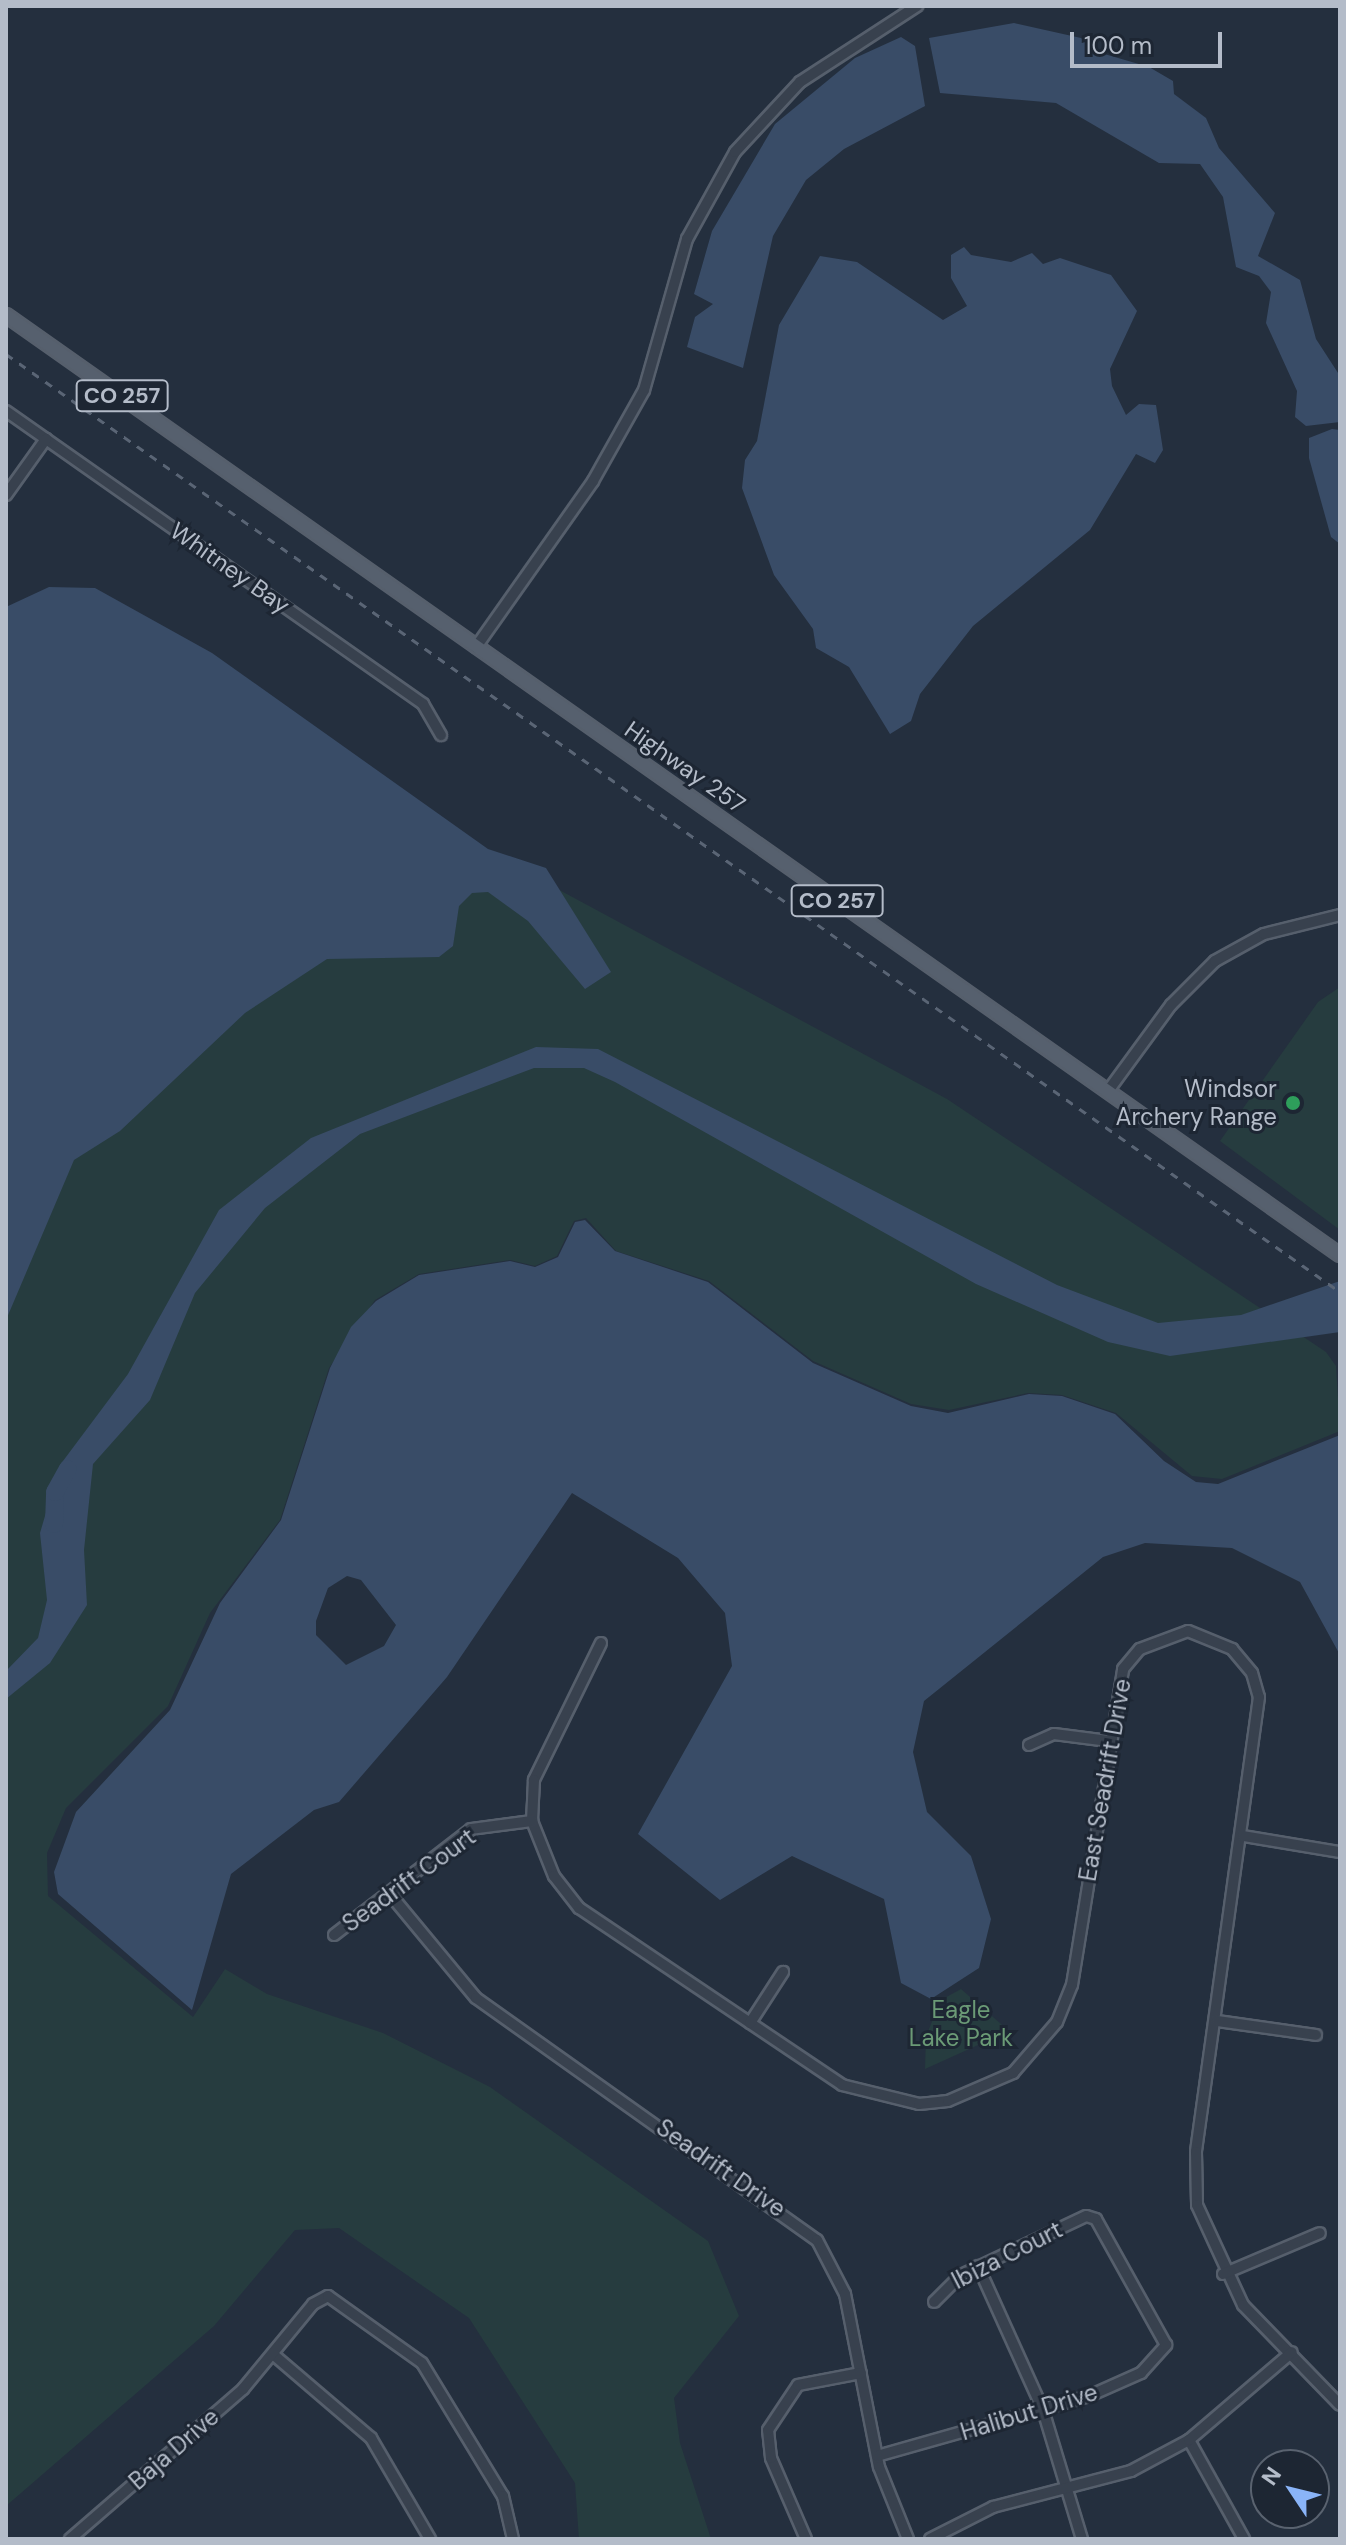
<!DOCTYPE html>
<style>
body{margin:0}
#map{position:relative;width:1346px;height:2545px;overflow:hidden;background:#242f3e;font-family:"DM Sans",sans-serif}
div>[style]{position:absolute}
.green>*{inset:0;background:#263c3f}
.water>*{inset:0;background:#394c67}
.river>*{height:18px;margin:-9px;padding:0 9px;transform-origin:9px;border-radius:9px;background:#394c67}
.roads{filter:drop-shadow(2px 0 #565f6c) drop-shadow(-2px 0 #565f6c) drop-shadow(0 2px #565f6c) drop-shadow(0 -2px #565f6c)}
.minor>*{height:10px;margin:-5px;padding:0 5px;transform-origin:5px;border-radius:5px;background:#38414e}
.major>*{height:12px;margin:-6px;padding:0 6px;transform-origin:6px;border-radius:6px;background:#56606e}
.rail>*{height:3px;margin-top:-1.5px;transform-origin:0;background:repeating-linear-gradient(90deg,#5a6575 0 8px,transparent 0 16px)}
.dots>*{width:22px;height:22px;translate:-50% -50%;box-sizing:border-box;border:4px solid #1d2633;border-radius:50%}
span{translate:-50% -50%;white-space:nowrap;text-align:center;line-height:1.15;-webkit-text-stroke:6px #1d2633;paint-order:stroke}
.shield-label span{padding:2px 6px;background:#1d2633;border:2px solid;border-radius:6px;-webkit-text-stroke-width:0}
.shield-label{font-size:22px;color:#b4bcc9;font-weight:700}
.street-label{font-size:24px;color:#b4bcc9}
.poi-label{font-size:24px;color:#b4bcc9}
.right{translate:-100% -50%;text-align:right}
.park-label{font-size:24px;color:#6b9a76}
.frame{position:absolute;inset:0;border:8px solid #b4bcc9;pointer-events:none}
.north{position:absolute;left:1250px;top:2449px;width:80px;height:80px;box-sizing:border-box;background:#1d2633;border:2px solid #59626f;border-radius:50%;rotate:305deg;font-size:22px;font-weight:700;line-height:32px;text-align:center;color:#b4bcc9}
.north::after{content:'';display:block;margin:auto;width:28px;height:36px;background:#8ab4f8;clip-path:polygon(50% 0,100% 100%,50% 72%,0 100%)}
.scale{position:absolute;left:1070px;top:32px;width:152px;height:36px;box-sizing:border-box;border:4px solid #b4bcc9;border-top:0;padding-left:10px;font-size:24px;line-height:28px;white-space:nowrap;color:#b4bcc9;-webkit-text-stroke:6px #1d2633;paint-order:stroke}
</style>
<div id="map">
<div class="green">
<i style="clip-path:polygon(513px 865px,947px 1099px,1326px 1352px,1336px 1366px,1340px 1431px,1222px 1479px,1192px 1476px,1116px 1413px,1062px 1395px,1028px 1393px,949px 1410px,911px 1404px,813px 1361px,709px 1281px,616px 1251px,586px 1218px,574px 1221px,557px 1256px,535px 1266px,510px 1260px,419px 1274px,375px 1300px,329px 1368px,280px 1520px,210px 1613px,168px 1706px,66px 1808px,47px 1853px,48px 1896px,193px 2017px,225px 1969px,267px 1994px,383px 2033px,490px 2087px,708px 2241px,739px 2316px,674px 2398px,680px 2443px,711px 2539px,579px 2539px,575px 2483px,469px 2318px,339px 2228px,295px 2230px,214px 2326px,6px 2506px,6px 1252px,57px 1149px,337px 922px)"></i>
<i style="clip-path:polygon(1340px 987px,1340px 1230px,1220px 1141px,1318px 1002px)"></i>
<i style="clip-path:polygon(961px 1989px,1009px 2031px,925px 2069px,926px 2036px,941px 2000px)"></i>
</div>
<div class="water">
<i style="clip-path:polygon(1014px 23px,1081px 38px,1101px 53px,1149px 67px,1173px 81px,1174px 94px,1206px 118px,1219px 148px,1275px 213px,1258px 256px,1300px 280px,1316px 339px,1340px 376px,1340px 422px,1306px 426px,1295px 417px,1297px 391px,1266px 323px,1271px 292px,1259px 276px,1236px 267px,1223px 197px,1200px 164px,1159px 163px,1056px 103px,940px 93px,929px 38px)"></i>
<i style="clip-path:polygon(901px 37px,915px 46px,925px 106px,844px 149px,806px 180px,773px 236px,743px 368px,687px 347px,695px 317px,713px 304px,694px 294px,712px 231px,775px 124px,855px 58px)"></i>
<i style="clip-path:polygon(964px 247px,971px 255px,1011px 262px,1032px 253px,1043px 264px,1060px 258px,1111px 275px,1137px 311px,1110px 369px,1112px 386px,1126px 415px,1139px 404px,1156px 405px,1163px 450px,1155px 463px,1136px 454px,1090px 530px,973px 626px,920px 694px,911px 721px,890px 734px,849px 667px,816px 648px,813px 629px,774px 575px,742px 488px,745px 460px,757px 441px,779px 325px,820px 256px,857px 262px,943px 320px,967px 306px,951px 278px,951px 255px)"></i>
<i style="clip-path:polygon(1332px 429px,1340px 430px,1340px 544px,1331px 537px,1309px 458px,1309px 438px)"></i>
<i style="clip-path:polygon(49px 587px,95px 588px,212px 653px,488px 849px,546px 868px,611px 972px,585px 989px,528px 921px,488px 892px,472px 893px,459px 906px,453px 946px,439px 957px,327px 959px,245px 1013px,120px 1131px,74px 1160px,6px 1320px,6px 607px)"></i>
<i style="clip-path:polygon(536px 1047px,598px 1049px,1057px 1285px,1158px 1323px,1241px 1315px,1340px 1281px,1340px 1332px,1170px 1356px,1108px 1342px,976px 1284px,615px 1082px,584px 1068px,534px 1068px,360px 1134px,265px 1208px,195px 1293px,150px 1400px,93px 1464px,84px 1550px,87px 1605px,50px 1663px,6px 1699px,6px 1671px,38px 1638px,47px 1600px,40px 1533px,60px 1465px,128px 1374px,219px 1210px,311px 1138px)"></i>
<i style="clip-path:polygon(evenodd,585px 1220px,615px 1251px,708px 1282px,813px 1363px,911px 1406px,948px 1413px,1029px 1394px,1062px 1396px,1115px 1414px,1164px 1461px,1196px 1482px,1218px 1484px,1340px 1435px,1340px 1655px,1300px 1582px,1232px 1548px,1145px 1543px,1103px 1557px,924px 1701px,913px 1752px,927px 1812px,971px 1856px,991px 1919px,979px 1968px,931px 1999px,901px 1983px,884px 1899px,792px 1856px,720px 1900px,638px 1834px,732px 1666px,725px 1613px,678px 1558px,572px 1493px,447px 1677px,339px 1802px,314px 1810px,231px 1874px,192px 2010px,58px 1894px,54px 1872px,76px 1812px,170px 1710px,220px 1603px,281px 1520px,330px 1368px,351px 1327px,376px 1301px,419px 1275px,510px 1261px,535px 1267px,558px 1257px,575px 1222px,585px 1220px,347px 1576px,361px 1580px,396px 1625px,384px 1646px,346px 1665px,316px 1635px,316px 1621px,328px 1588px,347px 1576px)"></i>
</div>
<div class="river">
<i style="left:54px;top:1524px;width:32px;rotate:-88deg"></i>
<i style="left:55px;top:1492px;width:26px;rotate:-61deg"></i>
</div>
<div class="roads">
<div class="minor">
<i style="left:6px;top:411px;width:510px;rotate:35.09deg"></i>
<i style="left:423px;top:704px;width:36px;rotate:60deg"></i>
<i style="left:6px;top:495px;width:69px;rotate:-54.5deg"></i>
<i style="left:476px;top:647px;width:203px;rotate:-54.8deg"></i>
<i style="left:593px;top:481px;width:104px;rotate:-60.7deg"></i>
<i style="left:644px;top:390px;width:157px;rotate:-74.1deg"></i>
<i style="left:687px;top:239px;width:99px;rotate:-61.1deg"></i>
<i style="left:735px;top:152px;width:96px;rotate:-47.1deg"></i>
<i style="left:800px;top:82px;width:140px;rotate:-33deg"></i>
<i style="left:1108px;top:1091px;width:107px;rotate:-53.8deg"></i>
<i style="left:1171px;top:1005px;width:62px;rotate:-45deg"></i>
<i style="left:1215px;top:961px;width:56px;rotate:-28.9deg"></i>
<i style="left:1264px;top:934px;width:78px;rotate:-14deg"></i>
<i style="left:601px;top:1643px;width:153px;rotate:116.1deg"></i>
<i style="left:534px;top:1780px;width:41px;rotate:92.8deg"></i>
<i style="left:532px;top:1821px;width:59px;rotate:68.2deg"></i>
<i style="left:554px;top:1876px;width:41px;rotate:52deg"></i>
<i style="left:579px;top:1908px;width:317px;rotate:33.9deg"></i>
<i style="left:842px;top:2085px;width:79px;rotate:13.9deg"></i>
<i style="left:919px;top:2104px;width:29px;rotate:-6deg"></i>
<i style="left:948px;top:2101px;width:71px;rotate:-23.3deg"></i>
<i style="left:1013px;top:2073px;width:67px;rotate:-49.2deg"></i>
<i style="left:1057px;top:2022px;width:40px;rotate:-68deg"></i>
<i style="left:1072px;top:1985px;width:320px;rotate:-80.8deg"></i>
<i style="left:1123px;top:1669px;width:26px;rotate:-50deg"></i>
<i style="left:1140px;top:1649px;width:51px;rotate:-20.6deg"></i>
<i style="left:1188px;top:1631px;width:48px;rotate:22.2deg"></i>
<i style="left:1232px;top:1649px;width:31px;rotate:50deg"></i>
<i style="left:1252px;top:1673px;width:25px;rotate:74deg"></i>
<i style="left:1259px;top:1697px;width:459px;rotate:97.9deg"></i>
<i style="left:1196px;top:2152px;width:53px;rotate:88.9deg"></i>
<i style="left:1197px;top:2205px;width:110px;rotate:65.3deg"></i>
<i style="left:1243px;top:2305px;width:139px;rotate:45.9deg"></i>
<i style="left:1029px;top:1745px;width:27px;rotate:-24deg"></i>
<i style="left:1054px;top:1734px;width:55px;rotate:7.3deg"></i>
<i style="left:1243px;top:1836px;width:98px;rotate:9.4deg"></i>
<i style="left:389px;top:1893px;width:136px;rotate:50.4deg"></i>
<i style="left:476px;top:1998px;width:418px;rotate:35.4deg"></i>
<i style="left:817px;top:2240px;width:61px;rotate:62.6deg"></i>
<i style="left:845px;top:2294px;width:176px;rotate:78.9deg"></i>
<i style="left:879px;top:2467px;width:78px;rotate:68.1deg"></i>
<i style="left:334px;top:1935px;width:173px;rotate:-37.7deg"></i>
<i style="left:471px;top:1829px;width:62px;rotate:-7.5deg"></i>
<i style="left:1217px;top:2021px;width:100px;rotate:8deg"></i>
<i style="left:750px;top:2023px;width:61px;rotate:-57.1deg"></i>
<i style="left:978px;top:2266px;width:158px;rotate:65.7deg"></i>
<i style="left:1043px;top:2410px;width:135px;rotate:73.2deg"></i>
<i style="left:1223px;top:2274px;width:105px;rotate:-22.9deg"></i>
<i style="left:275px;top:2356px;width:126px;rotate:40.5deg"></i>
<i style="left:371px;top:2438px;width:117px;rotate:59.7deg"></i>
<i style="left:1189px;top:2440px;width:113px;rotate:60.9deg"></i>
<i style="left:877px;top:2456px;width:220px;rotate:-15.8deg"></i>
<i style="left:1089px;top:2396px;width:57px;rotate:-23.9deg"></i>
<i style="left:1141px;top:2373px;width:38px;rotate:-48deg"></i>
<i style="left:1166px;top:2345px;width:144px;rotate:-119.1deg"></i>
<i style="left:1096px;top:2219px;width:10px;rotate:-163deg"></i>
<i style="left:1086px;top:2216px;width:138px;rotate:154.7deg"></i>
<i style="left:961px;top:2275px;width:38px;rotate:135deg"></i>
<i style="left:70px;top:2539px;width:229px;rotate:-40.9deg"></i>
<i style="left:243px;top:2389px;width:110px;rotate:-50.5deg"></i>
<i style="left:313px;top:2304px;width:17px;rotate:-28deg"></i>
<i style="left:328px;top:2296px;width:115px;rotate:35.5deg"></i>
<i style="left:422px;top:2363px;width:156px;rotate:58.7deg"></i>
<i style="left:503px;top:2496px;width:44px;rotate:76.9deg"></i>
<i style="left:806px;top:2539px;width:88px;rotate:-113.4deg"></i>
<i style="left:771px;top:2458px;width:28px;rotate:-96deg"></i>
<i style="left:768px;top:2430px;width:54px;rotate:-56.3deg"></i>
<i style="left:798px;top:2385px;width:64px;rotate:-10.8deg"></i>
<i style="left:930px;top:2539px;width:71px;rotate:-26.9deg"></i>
<i style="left:993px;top:2507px;width:143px;rotate:-14.6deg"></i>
<i style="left:1131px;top:2471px;width:66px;rotate:-28.1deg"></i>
<i style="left:1189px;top:2440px;width:135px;rotate:-40.5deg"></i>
</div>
<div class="major">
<i style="left:6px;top:315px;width:1632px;rotate:35.17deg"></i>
</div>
</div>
<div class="rail">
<i style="left:6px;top:354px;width:1631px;rotate:35.11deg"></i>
</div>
<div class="dots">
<i style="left:1293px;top:1103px;background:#2e9e5b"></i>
</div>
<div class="shield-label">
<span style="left:122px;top:396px">CO 257</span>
<span style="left:837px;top:901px">CO 257</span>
</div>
<div class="street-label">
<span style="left:230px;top:568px;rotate:35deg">Whitney Bay</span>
<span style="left:685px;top:767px;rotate:35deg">Highway 257</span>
<span style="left:1105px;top:1780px;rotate:-80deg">East Seadrift Drive</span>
<span style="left:409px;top:1880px;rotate:-36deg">Seadrift Court</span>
<span style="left:721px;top:2168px;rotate:35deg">Seadrift Drive</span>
<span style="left:1007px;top:2255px;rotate:-27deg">Ibiza Court</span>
<span style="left:1029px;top:2412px;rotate:-17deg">Halibut Drive</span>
<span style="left:174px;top:2449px;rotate:-41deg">Baja Drive</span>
</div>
<div class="poi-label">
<span class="right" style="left:1277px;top:1103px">Windsor<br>Archery Range</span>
</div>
<div class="park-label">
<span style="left:961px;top:2024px">Eagle<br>Lake Park</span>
</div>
<div class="frame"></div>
<div class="north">N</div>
<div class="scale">100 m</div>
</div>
